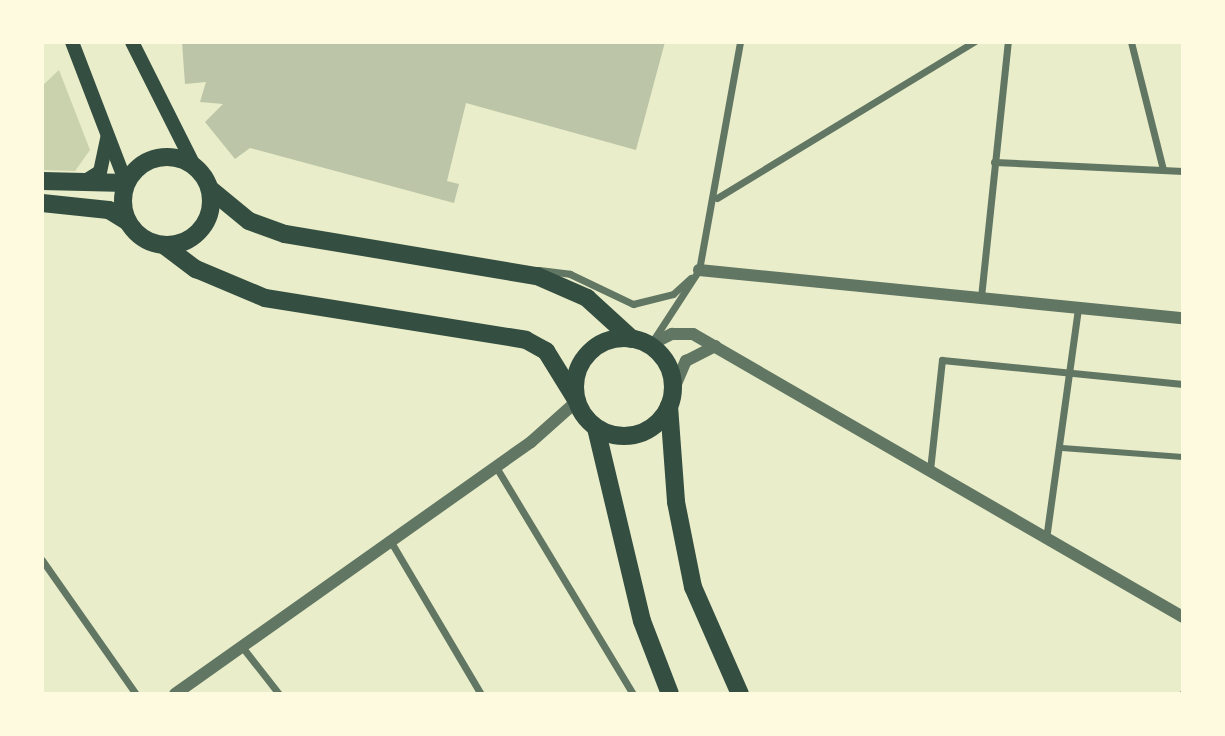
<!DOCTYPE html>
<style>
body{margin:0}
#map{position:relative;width:1225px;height:736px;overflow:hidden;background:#e9edc9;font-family:"PT Sans",sans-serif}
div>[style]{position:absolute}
.green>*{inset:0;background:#cad2ad}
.building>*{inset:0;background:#bcc5a7}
.pedestrian>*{height:6px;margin:-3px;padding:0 3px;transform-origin:3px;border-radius:3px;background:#617663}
.minor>*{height:7px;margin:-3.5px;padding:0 3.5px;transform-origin:3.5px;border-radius:3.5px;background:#617663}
.tertiary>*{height:12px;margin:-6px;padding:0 6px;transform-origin:6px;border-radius:6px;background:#617663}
.secondary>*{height:14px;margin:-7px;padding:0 7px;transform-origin:7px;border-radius:7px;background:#344e41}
.primary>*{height:18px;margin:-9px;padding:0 9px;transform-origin:9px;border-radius:9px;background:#344e41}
.primary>.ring{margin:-9px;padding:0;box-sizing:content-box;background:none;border:18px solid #344e41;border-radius:50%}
span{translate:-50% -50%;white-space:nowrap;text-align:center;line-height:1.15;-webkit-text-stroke:5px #fefae0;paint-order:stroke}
.frame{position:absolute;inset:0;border:44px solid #fefae0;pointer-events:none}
</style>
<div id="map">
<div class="green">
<i style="clip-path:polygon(59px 70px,90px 150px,75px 171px,42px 170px,42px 86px)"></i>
</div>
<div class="building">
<i style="clip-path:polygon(182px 42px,665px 42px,636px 150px,466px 103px,447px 181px,459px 184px,454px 203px,250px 148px,235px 159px,205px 122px,223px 104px,200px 102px,206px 82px,185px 84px)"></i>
</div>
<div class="pedestrian">
<i style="left:1062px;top:448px;width:121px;rotate:4.3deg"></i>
</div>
<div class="minor">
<i style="left:1131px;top:42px;width:131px;rotate:75.9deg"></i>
<i style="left:994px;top:162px;width:189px;rotate:2.7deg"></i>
<i style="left:717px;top:198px;width:301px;rotate:-31.3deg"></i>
<i style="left:539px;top:270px;width:31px;rotate:7deg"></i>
<i style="left:570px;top:274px;width:70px;rotate:25.5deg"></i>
<i style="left:633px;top:304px;width:41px;rotate:-14deg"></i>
<i style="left:673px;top:294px;width:24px;rotate:-42deg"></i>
<i style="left:981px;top:297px;width:256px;rotate:-84deg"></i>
<i style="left:652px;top:342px;width:86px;rotate:-56.9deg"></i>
<i style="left:699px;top:270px;width:232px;rotate:-79.8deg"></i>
<i style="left:496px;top:467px;width:265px;rotate:58.9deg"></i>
<i style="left:930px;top:470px;width:111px;rotate:-83.8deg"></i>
<i style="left:942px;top:360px;width:242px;rotate:5.7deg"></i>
<i style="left:1046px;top:539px;width:232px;rotate:-82.1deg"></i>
<i style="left:391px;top:542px;width:177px;rotate:59.4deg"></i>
<i style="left:42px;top:560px;width:164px;rotate:55deg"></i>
<i style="left:243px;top:648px;width:58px;rotate:52deg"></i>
<i style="left:1182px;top:694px;width:1px;rotate:-45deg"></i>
</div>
<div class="tertiary">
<i style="left:699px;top:270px;width:486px;rotate:5.7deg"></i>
<i style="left:650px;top:345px;width:25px;rotate:-27deg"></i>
<i style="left:672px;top:334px;width:21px"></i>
<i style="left:693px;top:334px;width:566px;rotate:30.01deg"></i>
<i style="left:673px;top:391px;width:33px;rotate:-67deg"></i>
<i style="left:686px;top:361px;width:33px;rotate:-27deg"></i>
<i style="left:175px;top:694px;width:436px;rotate:-35.3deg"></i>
<i style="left:531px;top:442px;width:62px;rotate:-41.7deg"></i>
</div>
<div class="secondary">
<i style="left:72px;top:42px;width:151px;rotate:69deg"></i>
<i style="left:132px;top:42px;width:140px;rotate:63.3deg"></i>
<i style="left:87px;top:180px;width:15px;rotate:-32deg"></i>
<i style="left:100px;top:172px;width:35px;rotate:-78deg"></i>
</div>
<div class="primary">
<i class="ring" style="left:123px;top:157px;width:70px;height:70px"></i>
<i style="left:42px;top:181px;width:84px;rotate:1.4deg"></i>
<i style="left:210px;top:189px;width:50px;rotate:39.4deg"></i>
<i style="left:249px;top:221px;width:38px;rotate:20deg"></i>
<i style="left:285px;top:234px;width:255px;rotate:9.5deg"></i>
<i style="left:537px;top:276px;width:55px;rotate:23.7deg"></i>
<i style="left:587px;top:298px;width:61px;rotate:42.3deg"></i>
<i style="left:42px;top:203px;width:67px;rotate:6deg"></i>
<i style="left:109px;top:210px;width:22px;rotate:32deg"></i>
<i style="left:165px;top:246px;width:39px;rotate:37deg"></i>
<i style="left:196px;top:269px;width:75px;rotate:22.8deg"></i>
<i style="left:265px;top:298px;width:264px;rotate:9.1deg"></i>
<i style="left:526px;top:340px;width:23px;rotate:29deg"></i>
<i style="left:546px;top:351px;width:59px;rotate:58.2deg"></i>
<i class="ring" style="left:575px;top:338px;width:80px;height:80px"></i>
<i style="left:669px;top:406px;width:96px;rotate:85.8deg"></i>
<i style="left:676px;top:502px;width:87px;rotate:78.7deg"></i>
<i style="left:693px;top:587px;width:117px;rotate:66.3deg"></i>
<i style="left:596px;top:428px;width:198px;rotate:76.6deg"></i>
<i style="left:642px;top:621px;width:78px;rotate:69deg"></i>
</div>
<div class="frame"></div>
</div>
